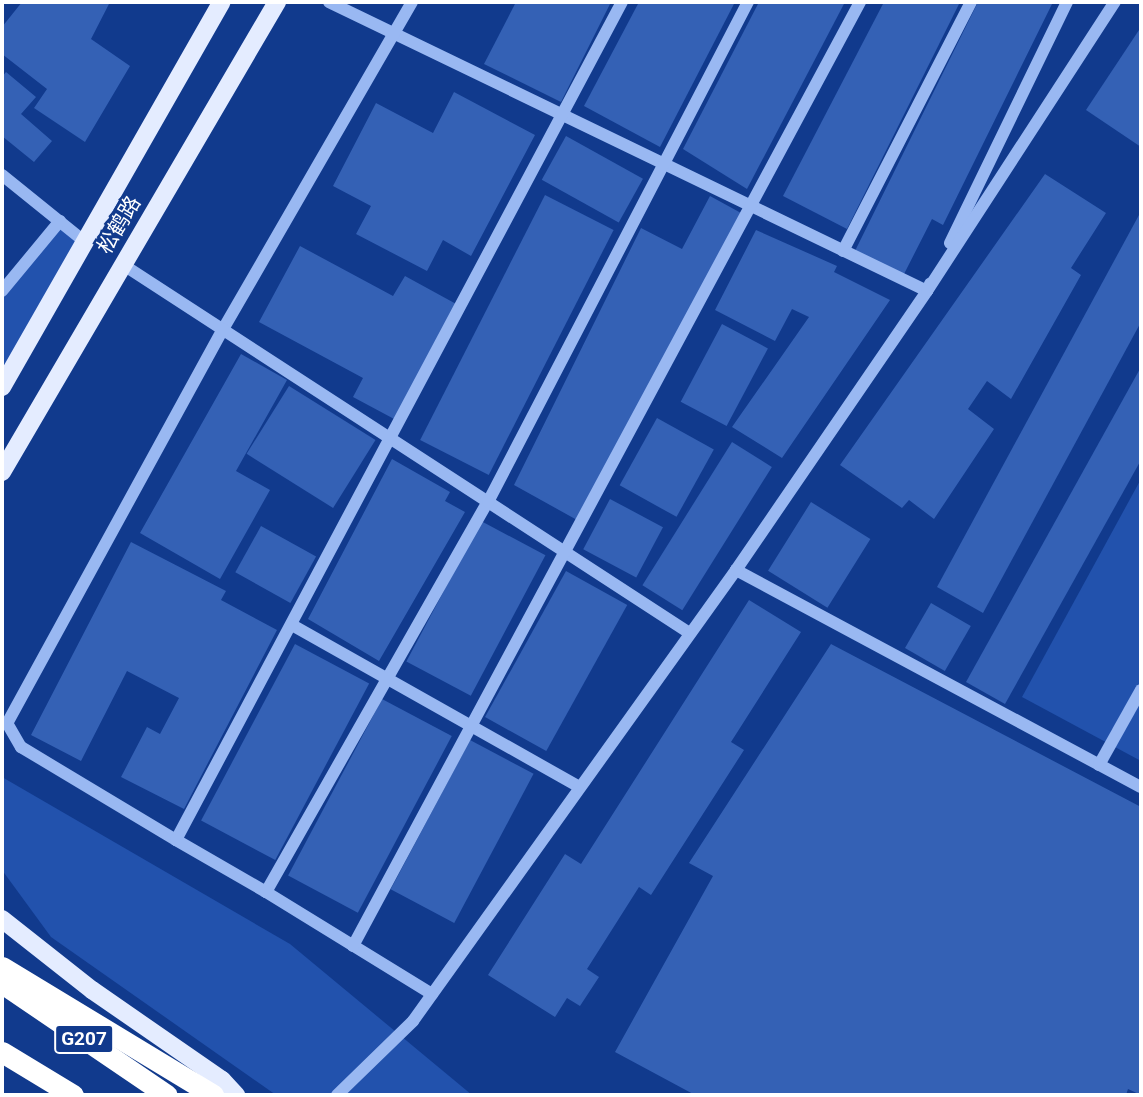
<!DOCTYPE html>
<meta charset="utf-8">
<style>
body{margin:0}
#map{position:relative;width:1143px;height:1097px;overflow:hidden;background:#113a8d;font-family:Roboto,"Noto Sans SC",sans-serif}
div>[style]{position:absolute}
.green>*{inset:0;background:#2252ad}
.building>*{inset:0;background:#3461b5;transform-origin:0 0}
.minor>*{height:12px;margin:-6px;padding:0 6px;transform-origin:6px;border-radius:6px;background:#99b8f2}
.major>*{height:18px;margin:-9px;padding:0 9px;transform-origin:9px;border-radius:9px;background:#e4ecff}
.highway>*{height:21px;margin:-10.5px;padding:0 10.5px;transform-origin:10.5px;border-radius:10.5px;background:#fff}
span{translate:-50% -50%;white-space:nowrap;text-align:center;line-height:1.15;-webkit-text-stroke:5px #113a8d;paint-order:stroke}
.shield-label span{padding:2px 5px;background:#113a8d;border:2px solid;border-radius:5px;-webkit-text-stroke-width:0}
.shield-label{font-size:19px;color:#fff;font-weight:700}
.street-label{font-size:21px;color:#fff}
.frame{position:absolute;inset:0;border:4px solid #fff;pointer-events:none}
</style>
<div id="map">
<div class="green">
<i style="clip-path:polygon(60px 221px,85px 242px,2px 387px,2px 291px)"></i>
<i style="clip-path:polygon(1141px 479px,1141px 761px,1022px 697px)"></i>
<i style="clip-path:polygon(2px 777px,290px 944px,472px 1095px,276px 1095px,51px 937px,2px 870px)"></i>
</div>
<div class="building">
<i style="clip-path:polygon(22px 2px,110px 2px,91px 39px,130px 66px,85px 142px,34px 108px,47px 89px,2px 54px,2px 27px)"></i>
<i style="clip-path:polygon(516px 2px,611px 2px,561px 102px,484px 64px)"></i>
<i style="clip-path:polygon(639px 2px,735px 2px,660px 147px,584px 106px)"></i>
<i style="clip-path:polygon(759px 2px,845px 2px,747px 189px,683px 149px)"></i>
<i style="clip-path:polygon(884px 2px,960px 2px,847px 229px,783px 196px)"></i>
<i style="clip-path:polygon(978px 2px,1053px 2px,943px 225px,932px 219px,903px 276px,854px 253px)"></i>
<i style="clip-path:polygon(1141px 27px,1141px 147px,1086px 110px)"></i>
<i style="clip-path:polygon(6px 72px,36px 97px,21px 114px,52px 141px,34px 162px,2px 136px,2px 77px)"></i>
<i style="clip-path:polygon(454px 92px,535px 135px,471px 256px,443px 240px,427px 271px,356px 234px,371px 206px,333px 186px,376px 103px,433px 133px)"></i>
<i style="left:566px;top:136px;width:88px;height:50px;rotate:29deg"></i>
<i style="clip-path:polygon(1045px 174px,1106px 213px,1071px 268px,1081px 275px,1011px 399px,987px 381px,968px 409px,994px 429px,934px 519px,909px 500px,902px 508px,840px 465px)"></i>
<i style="left:545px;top:195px;width:77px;height:275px;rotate:27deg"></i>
<i style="clip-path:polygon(710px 196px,741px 213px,577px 520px,514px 485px,641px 228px,682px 249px)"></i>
<i style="clip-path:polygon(1139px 215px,1141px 322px,983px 613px,937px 587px)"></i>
<i style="clip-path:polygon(756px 230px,837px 266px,834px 272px,890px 300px,782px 458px,732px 427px,809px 317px,792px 309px,775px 341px,715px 310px)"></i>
<i style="clip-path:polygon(300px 246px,393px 296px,405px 276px,458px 305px,396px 420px,353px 397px,363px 378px,259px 322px)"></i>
<i style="left:722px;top:324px;width:52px;height:88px;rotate:28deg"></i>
<i style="clip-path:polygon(241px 354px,287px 380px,236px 471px,270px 490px,220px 579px,140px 533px)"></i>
<i style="clip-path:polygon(1141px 367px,1141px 460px,1005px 704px,966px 682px)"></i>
<i style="left:289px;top:386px;width:102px;height:80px;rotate:32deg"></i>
<i style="left:657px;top:418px;width:65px;height:77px;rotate:29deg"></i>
<i style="left:732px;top:442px;width:47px;height:169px;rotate:32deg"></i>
<i style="clip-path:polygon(392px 459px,450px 492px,445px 501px,465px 512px,379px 661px,308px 619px)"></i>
<i style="left:610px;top:499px;width:60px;height:57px;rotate:28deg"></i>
<i style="left:811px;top:502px;width:70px;height:81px;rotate:32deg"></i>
<i style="left:481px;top:521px;width:73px;height:159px;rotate:28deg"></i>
<i style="left:261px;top:526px;width:63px;height:53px;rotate:29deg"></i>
<i style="clip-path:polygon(131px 542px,226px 591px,221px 600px,277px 630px,184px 809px,121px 777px,147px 727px,160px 734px,179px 698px,127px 671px,81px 761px,31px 735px)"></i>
<i style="left:566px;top:571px;width:70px;height:167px;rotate:29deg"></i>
<i style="clip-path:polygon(749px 600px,801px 632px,731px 742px,744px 750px,651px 895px,639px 887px,587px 969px,599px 977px,580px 1006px,567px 998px,555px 1017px,488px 975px,565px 854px,581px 864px)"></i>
<i style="left:931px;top:603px;width:46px;height:52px;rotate:30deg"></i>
<i style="left:295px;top:644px;width:84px;height:200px;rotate:28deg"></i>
<i style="clip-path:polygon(831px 644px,1141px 807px,1141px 1095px,1128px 1089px,1126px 1095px,695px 1095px,615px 1052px,713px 876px,689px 863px)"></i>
<i style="left:382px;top:699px;width:79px;height:200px;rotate:28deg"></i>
<i style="left:470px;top:740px;width:72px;height:169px;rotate:28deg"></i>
</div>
<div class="minor">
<i style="left:329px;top:2px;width:664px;rotate:25.79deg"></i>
<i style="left:927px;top:291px;width:8px;rotate:-67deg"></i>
<i style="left:412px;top:2px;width:378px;rotate:120deg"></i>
<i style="left:223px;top:329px;width:449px;rotate:118.7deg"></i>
<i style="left:7px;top:723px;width:28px;rotate:60deg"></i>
<i style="left:21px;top:747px;width:181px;rotate:31deg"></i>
<i style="left:176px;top:840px;width:949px;rotate:-61.98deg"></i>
<i style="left:2px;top:175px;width:107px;rotate:38.9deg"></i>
<i style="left:950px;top:243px;width:268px;rotate:-64.1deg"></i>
<i style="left:843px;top:251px;width:280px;rotate:-62.8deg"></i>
<i style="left:122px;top:264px;width:675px;rotate:33.03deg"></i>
<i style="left:2px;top:291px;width:91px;rotate:-50.4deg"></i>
<i style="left:736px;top:570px;width:459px;rotate:28.2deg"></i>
<i style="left:292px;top:625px;width:330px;rotate:29.4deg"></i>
<i style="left:1099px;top:765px;width:86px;rotate:-60.8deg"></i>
<i style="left:176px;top:840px;width:104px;rotate:30deg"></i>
<i style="left:266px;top:892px;width:449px;rotate:-60.4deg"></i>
<i style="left:488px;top:502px;width:564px;rotate:-62.53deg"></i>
<i style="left:266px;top:892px;width:195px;rotate:31.6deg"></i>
<i style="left:353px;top:946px;width:1072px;rotate:-61.76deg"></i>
<i style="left:337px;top:1095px;width:106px;rotate:-44.2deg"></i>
<i style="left:413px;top:1021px;width:555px;rotate:-54.39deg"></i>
<i style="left:736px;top:570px;width:338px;rotate:-55.6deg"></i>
<i style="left:927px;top:291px;width:345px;rotate:-57deg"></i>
</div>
<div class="major">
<i style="left:2px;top:387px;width:443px;rotate:-60.3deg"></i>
<i style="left:2px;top:472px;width:545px;rotate:-59.67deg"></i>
<i style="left:2px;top:919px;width:115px;rotate:38.3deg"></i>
<i style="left:92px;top:990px;width:158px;rotate:34.7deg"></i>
<i style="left:222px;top:1080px;width:21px;rotate:47deg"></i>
</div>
<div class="highway">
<i style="left:2px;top:967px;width:247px;rotate:31.2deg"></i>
<i style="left:2px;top:983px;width:199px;rotate:34.2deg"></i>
<i style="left:2px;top:1052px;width:83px;rotate:31.2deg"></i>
</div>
<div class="shield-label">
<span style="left:84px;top:1039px">G207</span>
</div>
<div class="street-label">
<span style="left:119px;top:225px;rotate:-59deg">松鹤路</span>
</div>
<div class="frame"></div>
</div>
